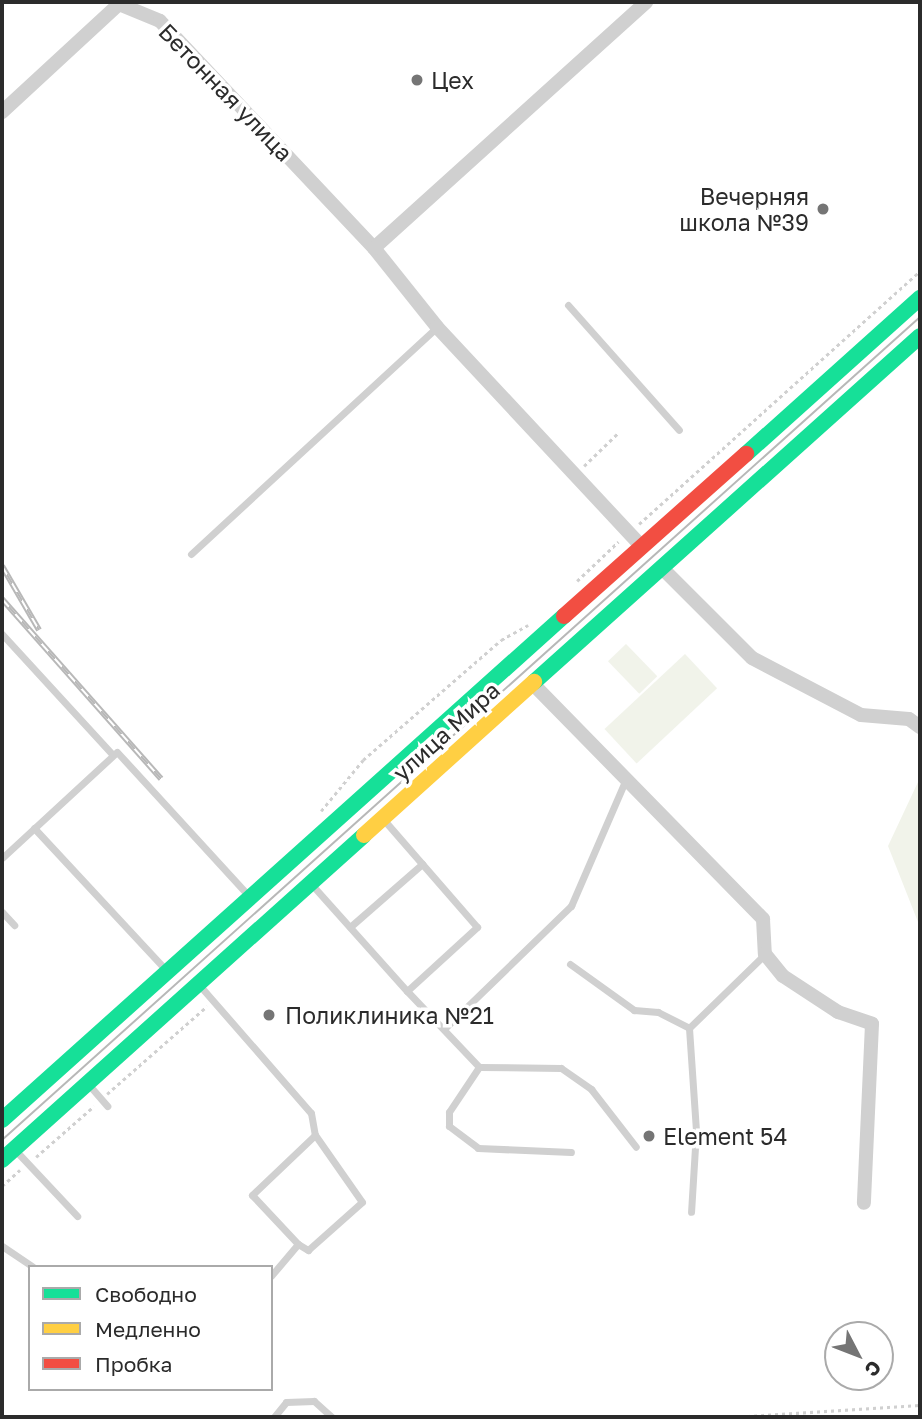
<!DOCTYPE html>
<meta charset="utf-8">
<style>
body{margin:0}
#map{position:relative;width:922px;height:1419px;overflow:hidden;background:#fff;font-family:"Golos Text",sans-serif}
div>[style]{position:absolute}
.green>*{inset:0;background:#f1f3ea;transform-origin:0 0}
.path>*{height:2.5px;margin-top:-1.25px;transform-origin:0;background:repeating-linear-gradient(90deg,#d0d0d0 0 3.5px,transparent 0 7px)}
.lane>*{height:7px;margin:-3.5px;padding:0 3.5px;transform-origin:3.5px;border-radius:3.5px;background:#d0d0d0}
.street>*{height:14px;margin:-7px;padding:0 7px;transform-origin:7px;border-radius:7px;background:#d0d0d0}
.fast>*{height:16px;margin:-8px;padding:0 8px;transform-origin:8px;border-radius:8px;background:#16e098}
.slow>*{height:16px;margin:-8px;padding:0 8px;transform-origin:8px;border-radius:8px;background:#ffcf43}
.jam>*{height:16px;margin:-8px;padding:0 8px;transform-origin:8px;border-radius:8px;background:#f24e42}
.tram>*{height:2px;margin:-1px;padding:0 1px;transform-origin:1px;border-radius:1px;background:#b8b8b8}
.rail>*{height:6px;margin-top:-3px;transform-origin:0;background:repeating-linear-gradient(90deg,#fff 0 10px,#b8b8b8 0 20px);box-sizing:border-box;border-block:2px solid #b8b8b8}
.dots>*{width:19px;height:19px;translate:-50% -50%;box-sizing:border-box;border:4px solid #fff;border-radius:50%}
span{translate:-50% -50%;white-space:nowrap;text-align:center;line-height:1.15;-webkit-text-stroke:7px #fff;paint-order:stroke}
.poi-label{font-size:23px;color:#2b2b2b}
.left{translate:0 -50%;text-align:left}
.right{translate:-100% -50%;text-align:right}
.street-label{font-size:23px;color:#2b2b2b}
.frame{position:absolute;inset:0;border:4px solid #2b2b2b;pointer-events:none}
.legend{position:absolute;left:28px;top:1265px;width:245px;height:126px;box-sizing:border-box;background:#fff;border:2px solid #aaa;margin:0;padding:9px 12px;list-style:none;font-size:21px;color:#2b2b2b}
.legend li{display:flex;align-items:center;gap:14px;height:35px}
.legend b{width:35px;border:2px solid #aaa}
.north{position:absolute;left:824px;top:1321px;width:70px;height:70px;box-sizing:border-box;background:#fff;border:2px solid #aaa;border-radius:50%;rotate:132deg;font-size:19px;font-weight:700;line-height:28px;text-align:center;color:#2b2b2b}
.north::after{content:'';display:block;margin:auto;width:24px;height:32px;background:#757575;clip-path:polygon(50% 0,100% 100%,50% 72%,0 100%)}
</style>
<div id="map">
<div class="green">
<i style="left:626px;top:644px;width:45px;height:25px;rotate:46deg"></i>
<i style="left:685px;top:654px;width:47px;height:110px;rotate:47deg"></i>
<i style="clip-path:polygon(918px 782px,920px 782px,920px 927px,888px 846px)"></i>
</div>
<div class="path">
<i style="left:584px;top:466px;width:46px;rotate:-44.1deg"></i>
<i style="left:639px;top:524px;width:378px;rotate:-42deg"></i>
<i style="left:577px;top:581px;width:57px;rotate:-43.6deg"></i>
<i style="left:321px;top:811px;width:66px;rotate:-50.5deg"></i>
<i style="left:363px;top:760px;width:183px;rotate:-41deg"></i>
<i style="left:501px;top:640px;width:31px;rotate:-29deg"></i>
<i style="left:107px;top:1094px;width:133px;rotate:-41.3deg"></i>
<i style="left:36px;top:1157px;width:77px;rotate:-41.3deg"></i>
<i style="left:2px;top:1186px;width:24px;rotate:-42deg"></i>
<i style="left:733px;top:1417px;width:187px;rotate:-3.7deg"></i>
</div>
<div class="lane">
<i style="left:568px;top:305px;width:167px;rotate:48.4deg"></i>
<i style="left:191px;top:554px;width:335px;rotate:-42.7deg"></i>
<i style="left:2px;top:634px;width:164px;rotate:47.5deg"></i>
<i style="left:34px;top:828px;width:192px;rotate:47.1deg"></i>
<i style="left:2px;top:858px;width:156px;rotate:-42.7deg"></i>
<i style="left:117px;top:752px;width:194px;rotate:47.5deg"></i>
<i style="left:313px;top:886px;width:141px;rotate:48.2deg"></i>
<i style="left:407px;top:991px;width:95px;rotate:-42.4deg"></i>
<i style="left:477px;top:927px;width:140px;rotate:-131deg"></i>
<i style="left:2px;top:912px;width:18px;rotate:47deg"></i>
<i style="left:350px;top:927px;width:96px;rotate:-41.2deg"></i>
<i style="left:570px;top:964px;width:79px;rotate:35.7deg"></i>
<i style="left:634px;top:1010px;width:24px;rotate:5deg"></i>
<i style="left:658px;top:1012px;width:35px;rotate:27deg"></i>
<i style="left:689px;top:1028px;width:106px;rotate:-44.2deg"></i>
<i style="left:201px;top:987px;width:167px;rotate:48.9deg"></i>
<i style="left:311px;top:1113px;width:22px;rotate:80deg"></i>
<i style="left:315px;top:1135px;width:87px;rotate:136.4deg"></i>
<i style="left:252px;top:1195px;width:67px;rotate:46.8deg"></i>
<i style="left:298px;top:1244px;width:42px;rotate:130.2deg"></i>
<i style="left:407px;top:991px;width:105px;rotate:46.5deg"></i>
<i style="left:479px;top:1067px;width:54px;rotate:123.7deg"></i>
<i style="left:449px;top:1112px;width:14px;rotate:90deg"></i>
<i style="left:449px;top:1126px;width:36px;rotate:37deg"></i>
<i style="left:478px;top:1148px;width:93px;rotate:2.5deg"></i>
<i style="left:689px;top:1028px;width:103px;rotate:86.1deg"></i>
<i style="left:696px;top:1131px;width:81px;rotate:93.5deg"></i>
<i style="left:444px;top:1029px;width:177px;rotate:-44.1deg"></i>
<i style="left:571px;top:906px;width:138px;rotate:-66.6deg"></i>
<i style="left:479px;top:1067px;width:82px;rotate:0.7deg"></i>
<i style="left:561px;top:1068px;width:37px;rotate:35deg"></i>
<i style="left:591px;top:1089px;width:73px;rotate:52.2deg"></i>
<i style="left:89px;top:1085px;width:28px;rotate:49deg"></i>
<i style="left:17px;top:1152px;width:88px;rotate:46.8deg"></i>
<i style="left:298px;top:1244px;width:12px;rotate:31deg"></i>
<i style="left:308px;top:1250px;width:72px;rotate:-41.6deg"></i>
<i style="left:362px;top:1202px;width:82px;rotate:-125deg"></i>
<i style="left:2px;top:1246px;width:37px;rotate:34deg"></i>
<i style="left:274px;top:1417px;width:19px;rotate:-51deg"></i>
<i style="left:286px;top:1402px;width:28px;rotate:-2deg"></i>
<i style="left:314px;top:1401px;width:24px;rotate:42deg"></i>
</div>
<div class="street">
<i style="left:2px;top:112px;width:159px;rotate:-42.7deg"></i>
<i style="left:119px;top:4px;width:44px;rotate:22.5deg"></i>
<i style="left:160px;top:21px;width:312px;rotate:46.7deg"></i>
<i style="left:374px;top:248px;width:101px;rotate:51.4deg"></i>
<i style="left:437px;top:327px;width:301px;rotate:47deg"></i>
<i style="left:374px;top:248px;width:367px;rotate:-42.1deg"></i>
<i style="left:662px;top:568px;width:127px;rotate:45deg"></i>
<i style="left:752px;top:658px;width:123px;rotate:27.6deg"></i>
<i style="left:861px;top:715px;width:48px;rotate:4.8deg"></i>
<i style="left:909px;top:719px;width:14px;rotate:36deg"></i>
<i style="left:533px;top:684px;width:329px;rotate:45.6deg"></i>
<i style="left:763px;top:919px;width:35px;rotate:87deg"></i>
<i style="left:765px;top:954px;width:28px;rotate:51deg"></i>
<i style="left:783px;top:976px;width:66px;rotate:33.2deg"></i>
<i style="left:838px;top:1012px;width:36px;rotate:19deg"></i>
<i style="left:872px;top:1024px;width:179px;rotate:92.6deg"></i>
</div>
<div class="fast">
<i style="left:746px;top:454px;width:234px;rotate:-41.9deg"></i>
<i style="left:534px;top:682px;width:518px;rotate:-41.87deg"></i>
<i style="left:2px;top:1120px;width:755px;rotate:-41.89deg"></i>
<i style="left:2px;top:1160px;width:486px;rotate:-41.9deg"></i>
</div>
<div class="slow">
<i style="left:364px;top:835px;width:229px;rotate:-42deg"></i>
</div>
<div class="jam">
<i style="left:564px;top:616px;width:244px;rotate:-41.7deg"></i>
</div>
<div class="tram">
<i style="left:2px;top:1140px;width:1233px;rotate:-41.88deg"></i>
</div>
<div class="rail">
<i style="left:2px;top:566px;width:74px;rotate:60deg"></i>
<i style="left:2px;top:599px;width:240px;rotate:48.5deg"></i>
</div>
<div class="dots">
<i style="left:417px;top:80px;background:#757575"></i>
<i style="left:823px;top:209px;background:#757575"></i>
<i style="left:269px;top:1015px;background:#757575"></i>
<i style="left:649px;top:1136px;background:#757575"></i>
</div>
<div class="poi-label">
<span class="left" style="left:431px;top:80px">Цех</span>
<span class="right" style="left:809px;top:209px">Вечерняя<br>школа №39</span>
<span class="left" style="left:285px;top:1015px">Поликлиника №21</span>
<span class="left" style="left:663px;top:1136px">Element 54</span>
</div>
<div class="street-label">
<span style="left:226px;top:92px;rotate:46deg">Бетонная улица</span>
<span style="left:446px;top:731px;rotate:-42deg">улица Мира</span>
</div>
<div class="frame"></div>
<ul class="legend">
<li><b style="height:9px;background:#16e098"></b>Свободно</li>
<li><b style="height:9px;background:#ffcf43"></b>Медленно</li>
<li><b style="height:9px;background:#f24e42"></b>Пробка</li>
</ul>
<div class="north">С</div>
</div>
